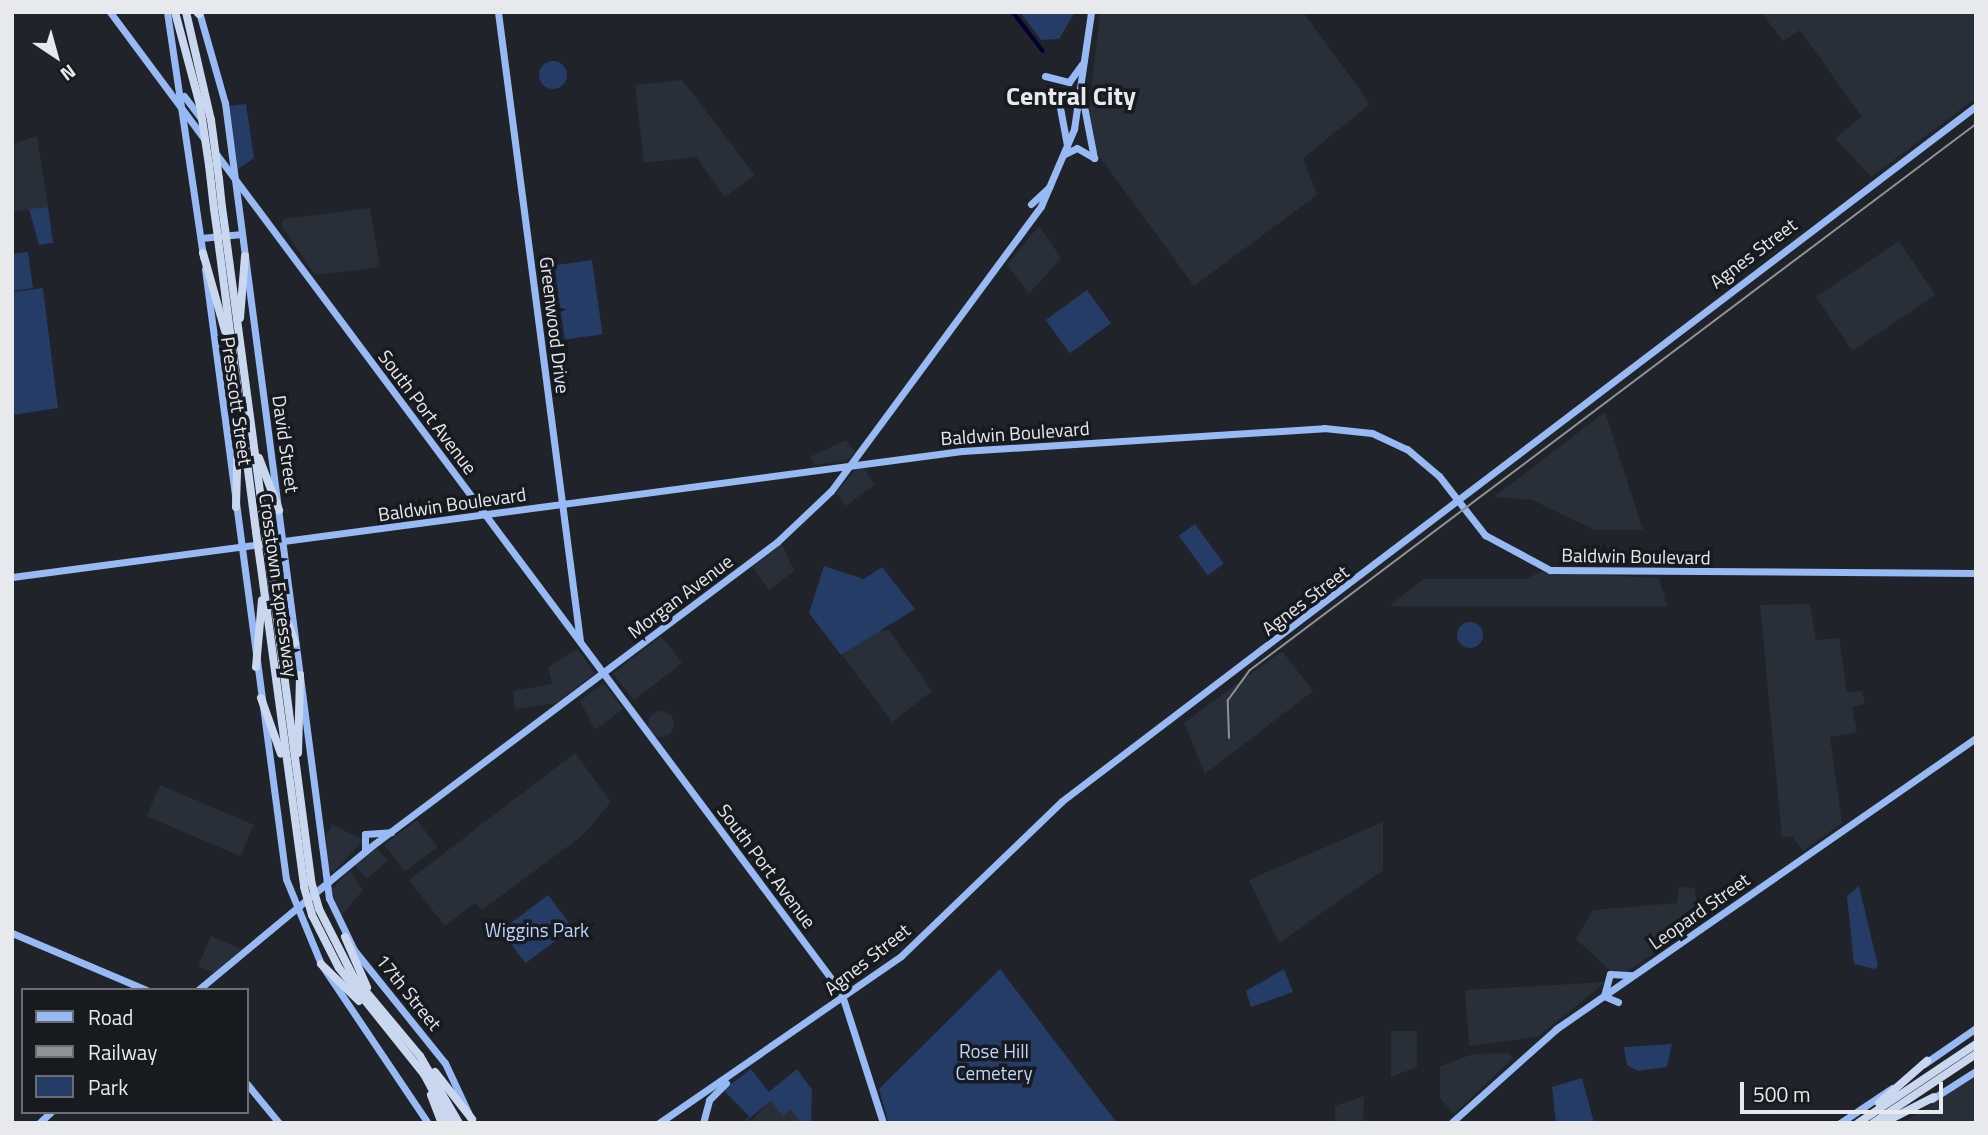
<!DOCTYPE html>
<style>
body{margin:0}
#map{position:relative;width:1988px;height:1135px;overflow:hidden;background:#202329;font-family:"Titillium Web",sans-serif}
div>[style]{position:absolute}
.built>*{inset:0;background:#292f39;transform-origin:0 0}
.round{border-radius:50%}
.green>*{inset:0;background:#253c66;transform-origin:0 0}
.canal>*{height:3.5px;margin:-1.75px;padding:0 1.75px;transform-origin:1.75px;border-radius:1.75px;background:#000130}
.major>*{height:7px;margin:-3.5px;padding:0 3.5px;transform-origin:3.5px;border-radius:3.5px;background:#98baf4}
.highway>*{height:8px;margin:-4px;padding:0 4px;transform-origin:4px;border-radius:4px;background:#cad8ef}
.rail>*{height:2px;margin:-1px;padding:0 1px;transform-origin:1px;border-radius:1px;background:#8f9297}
.highway-bridge>*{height:8px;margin:-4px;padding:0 4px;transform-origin:4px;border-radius:4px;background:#cad8ef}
span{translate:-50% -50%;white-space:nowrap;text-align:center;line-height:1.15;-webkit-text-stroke:7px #171a1f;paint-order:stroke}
.street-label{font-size:19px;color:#e7e9ed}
.park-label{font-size:19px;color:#bdd4fc}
.district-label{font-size:26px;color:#e7e9ed;font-weight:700}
.frame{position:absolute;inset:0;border:14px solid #e7e9ed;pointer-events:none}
.legend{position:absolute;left:21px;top:988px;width:228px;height:126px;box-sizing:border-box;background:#171a1f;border:2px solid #6a6d71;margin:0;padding:9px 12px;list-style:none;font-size:21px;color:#e7e9ed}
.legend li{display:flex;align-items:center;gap:14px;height:35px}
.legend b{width:35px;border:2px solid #6a6d71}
.north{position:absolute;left:21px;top:21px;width:70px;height:70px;-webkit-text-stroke:5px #171a1f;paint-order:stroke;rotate:144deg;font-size:19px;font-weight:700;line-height:28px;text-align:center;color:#e7e9ed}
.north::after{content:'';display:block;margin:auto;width:24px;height:32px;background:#e7e9ed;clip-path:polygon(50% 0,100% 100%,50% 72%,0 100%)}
.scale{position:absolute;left:1740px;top:1082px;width:203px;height:32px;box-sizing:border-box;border:4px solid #e7e9ed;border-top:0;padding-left:9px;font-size:21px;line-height:24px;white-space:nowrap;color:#e7e9ed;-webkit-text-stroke:5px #171a1f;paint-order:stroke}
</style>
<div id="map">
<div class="built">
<i style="clip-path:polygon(1100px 12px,1303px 12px,1370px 104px,1303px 158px,1317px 195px,1194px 286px,1094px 149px,1089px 111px)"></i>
<i style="clip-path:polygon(1761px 12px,1976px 12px,1976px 98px,1871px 177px,1835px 138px,1862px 117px,1800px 30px,1783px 41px)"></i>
<i style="clip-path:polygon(682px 80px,755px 175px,725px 197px,696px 157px,644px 163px,635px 85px)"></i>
<i style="clip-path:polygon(37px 136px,48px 207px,12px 212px,12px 144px)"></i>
<i style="clip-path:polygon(370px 208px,380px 267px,315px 275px,281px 225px,284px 219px)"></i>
<i style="clip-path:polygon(1039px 226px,1061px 258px,1029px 294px,1007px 265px)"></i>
<i style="left:1899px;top:241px;width:65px;height:100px;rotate:56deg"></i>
<i style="clip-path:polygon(1605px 412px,1643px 530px,1595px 530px,1532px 500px,1494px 497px)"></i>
<i style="clip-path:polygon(846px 440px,855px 452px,848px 460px,816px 465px,810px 457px)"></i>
<i style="clip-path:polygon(856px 469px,864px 469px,875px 484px,846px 506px,836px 493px)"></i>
<i style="clip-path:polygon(782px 544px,794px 571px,769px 590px,752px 567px)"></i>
<i style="clip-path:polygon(1541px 572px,1659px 578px,1667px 606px,1389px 606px,1424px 579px,1525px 579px)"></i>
<i style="clip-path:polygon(1810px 604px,1816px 640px,1839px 638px,1847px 692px,1862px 691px,1865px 704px,1852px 707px,1857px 732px,1830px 737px,1842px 823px,1803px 851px,1792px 836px,1782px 838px,1760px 605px)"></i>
<i style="clip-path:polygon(889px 630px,932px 691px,892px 722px,842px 655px,874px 632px)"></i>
<i style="left:661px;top:636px;width:34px;height:61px;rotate:52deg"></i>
<i style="clip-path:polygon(577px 649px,595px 673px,556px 703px,515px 709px,513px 691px,552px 684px,548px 667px)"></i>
<i style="clip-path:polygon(1282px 651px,1313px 691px,1205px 774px,1184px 723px)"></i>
<i style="clip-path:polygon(604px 683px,623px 709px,595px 730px,580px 701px)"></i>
<i class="round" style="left:648px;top:711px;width:26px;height:26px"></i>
<i style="clip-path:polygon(575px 753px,611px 802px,583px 835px,482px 910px,475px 903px,445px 926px,409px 880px)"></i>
<i style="left:160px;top:785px;width:102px;height:34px;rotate:23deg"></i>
<i style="left:417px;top:820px;width:34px;height:41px;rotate:53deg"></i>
<i style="clip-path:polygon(1383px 822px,1383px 870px,1279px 943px,1249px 880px)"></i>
<i style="clip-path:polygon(332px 824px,363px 840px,334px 872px,328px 869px,326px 836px)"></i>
<i style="left:376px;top:847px;width:18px;height:28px;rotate:49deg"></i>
<i style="clip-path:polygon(350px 871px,363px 890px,340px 917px,332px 889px)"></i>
<i style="clip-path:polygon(1679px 887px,1695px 888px,1698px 923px,1625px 973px,1612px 972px,1576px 939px,1593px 910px,1677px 903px)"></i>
<i style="clip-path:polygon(211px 936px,242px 949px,214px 973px,198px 966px)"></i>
<i style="clip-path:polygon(1606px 982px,1537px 1037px,1469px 1046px,1465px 990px)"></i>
<i style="clip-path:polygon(1391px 1031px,1417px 1031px,1417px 1067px,1391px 1077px)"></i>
<i style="clip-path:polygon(1509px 1053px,1513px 1058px,1454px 1114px,1440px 1098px,1440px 1066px,1473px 1054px)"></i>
<i style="clip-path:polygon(1976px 1077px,1976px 1123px,1902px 1123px,1962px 1085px)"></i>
<i style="clip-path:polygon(1364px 1096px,1363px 1123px,1335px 1123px,1335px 1106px)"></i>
<i style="clip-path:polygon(771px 1101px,791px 1109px,801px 1123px,749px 1123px)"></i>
</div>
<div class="green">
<i style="clip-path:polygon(1020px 12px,1075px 12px,1059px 39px,1041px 40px)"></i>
<i class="round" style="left:539px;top:61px;width:28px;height:28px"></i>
<i style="clip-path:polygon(246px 104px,254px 158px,238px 169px,229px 106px)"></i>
<i style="clip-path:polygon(48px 207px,53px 243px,39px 245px,29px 209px)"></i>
<i style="clip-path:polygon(28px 252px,33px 288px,12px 291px,12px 254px)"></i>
<i style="left:592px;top:260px;width:75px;height:38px;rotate:82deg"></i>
<i style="clip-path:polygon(43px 288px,58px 408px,12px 415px,12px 292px)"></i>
<i style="left:1087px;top:290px;width:41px;height:51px;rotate:54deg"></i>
<i style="left:1195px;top:524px;width:49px;height:20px;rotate:54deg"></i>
<i style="clip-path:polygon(824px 566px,864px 579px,882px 567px,915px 609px,841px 655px,809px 613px)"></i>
<i class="round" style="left:1457px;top:622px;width:26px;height:26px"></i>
<i style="clip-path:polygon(1859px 886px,1878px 966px,1875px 969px,1854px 964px,1847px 896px)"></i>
<i style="left:548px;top:895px;width:41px;height:59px;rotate:53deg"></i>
<i style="clip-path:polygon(1000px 969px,1104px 1106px,1117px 1123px,888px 1121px,879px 1089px)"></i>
<i style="clip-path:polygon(1284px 969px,1293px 992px,1251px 1007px,1246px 991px)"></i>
<i style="clip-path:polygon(1672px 1044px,1667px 1067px,1638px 1071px,1627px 1065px,1624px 1047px)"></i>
<i style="clip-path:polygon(751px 1069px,769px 1092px,797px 1069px,812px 1090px,811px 1123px,801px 1123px,791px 1109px,783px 1116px,771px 1101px,743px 1123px,749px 1116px,723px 1090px)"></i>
<i style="clip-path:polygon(1582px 1078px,1594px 1123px,1556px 1123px,1552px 1087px)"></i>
</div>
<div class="canal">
<i style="left:1013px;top:12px;width:49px;rotate:52.4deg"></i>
</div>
<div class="major">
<i style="left:110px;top:12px;width:159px;rotate:53.4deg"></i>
<i style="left:167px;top:12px;width:248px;rotate:81.6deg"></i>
<i style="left:199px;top:12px;width:95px;rotate:74.1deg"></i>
<i style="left:225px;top:103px;width:802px;rotate:82.55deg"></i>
<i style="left:329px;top:898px;width:58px;rotate:64.3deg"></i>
<i style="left:354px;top:950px;width:145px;rotate:51.2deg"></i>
<i style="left:445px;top:1063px;width:66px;rotate:65deg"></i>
<i style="left:498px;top:12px;width:634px;rotate:82.57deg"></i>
<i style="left:1045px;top:76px;width:25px;rotate:14deg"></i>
<i style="left:1069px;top:82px;width:22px;rotate:-54deg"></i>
<i style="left:184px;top:96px;width:30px;rotate:53deg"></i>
<i style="left:1058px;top:97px;width:49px;rotate:79.4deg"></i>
<i style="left:1083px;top:101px;width:58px;rotate:79.1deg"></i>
<i style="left:1065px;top:154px;width:13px;rotate:-27deg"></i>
<i style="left:1077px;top:148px;width:20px;rotate:30deg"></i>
<i style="left:217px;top:155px;width:1044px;rotate:53.29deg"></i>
<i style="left:841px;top:992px;width:138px;rotate:72.2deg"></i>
<i style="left:1031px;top:204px;width:25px;rotate:-43deg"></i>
<i style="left:201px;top:238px;width:41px;rotate:-5.6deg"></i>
<i style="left:205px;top:269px;width:615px;rotate:82.44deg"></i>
<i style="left:286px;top:879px;width:92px;rotate:67.6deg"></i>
<i style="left:321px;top:964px;width:192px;rotate:56.1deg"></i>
<i style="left:12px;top:577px;width:958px;rotate:-7.56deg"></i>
<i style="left:962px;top:451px;width:363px;rotate:-3.6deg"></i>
<i style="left:1324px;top:428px;width:48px;rotate:5.9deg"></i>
<i style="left:1372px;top:433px;width:38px;rotate:25deg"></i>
<i style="left:1407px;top:449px;width:42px;rotate:40.2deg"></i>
<i style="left:1439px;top:476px;width:75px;rotate:52.1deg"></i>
<i style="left:1485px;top:535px;width:74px;rotate:28.3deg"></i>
<i style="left:1550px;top:570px;width:426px;rotate:0.4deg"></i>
<i style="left:365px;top:851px;width:17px;rotate:-90deg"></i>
<i style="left:365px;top:834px;width:26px;rotate:-4deg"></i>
<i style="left:12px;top:933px;width:146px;rotate:23deg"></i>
<i style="left:198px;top:990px;width:222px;rotate:-39.7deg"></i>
<i style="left:369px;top:848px;width:510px;rotate:-36.87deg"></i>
<i style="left:777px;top:542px;width:74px;rotate:-43.4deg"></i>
<i style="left:831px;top:491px;width:354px;rotate:-53.6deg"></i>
<i style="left:1041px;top:206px;width:84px;rotate:-66.8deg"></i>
<i style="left:1074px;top:129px;width:118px;rotate:-81.7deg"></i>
<i style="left:1618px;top:1002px;width:15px;rotate:-157deg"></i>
<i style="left:1604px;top:996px;width:23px;rotate:-75deg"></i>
<i style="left:1610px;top:974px;width:22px;rotate:3deg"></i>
<i style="left:1924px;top:1064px;width:63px;rotate:-34.7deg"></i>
<i style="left:247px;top:1084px;width:50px;rotate:50.6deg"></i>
<i style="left:1932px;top:1099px;width:52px;rotate:-32.5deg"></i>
<i style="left:39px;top:1123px;width:16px;rotate:-43deg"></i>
<i style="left:659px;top:1123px;width:294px;rotate:-34.6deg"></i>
<i style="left:901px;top:956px;width:223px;rotate:-43.9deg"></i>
<i style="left:1062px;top:801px;width:1148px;rotate:-37.25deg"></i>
<i style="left:703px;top:1123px;width:24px;rotate:-75deg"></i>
<i style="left:709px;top:1100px;width:24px;rotate:-45deg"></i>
<i style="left:1451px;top:1123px;width:141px;rotate:-41.8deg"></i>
<i style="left:1556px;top:1029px;width:511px;rotate:-34.72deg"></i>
<i style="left:1840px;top:1123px;width:63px;rotate:-33.9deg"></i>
</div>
<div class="highway">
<i style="left:175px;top:12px;width:96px;rotate:75deg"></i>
<i style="left:186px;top:12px;width:111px;rotate:77deg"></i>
<i style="left:197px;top:12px;width:3px;rotate:45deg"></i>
<i style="left:209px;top:165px;width:44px;rotate:83.5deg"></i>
<i style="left:219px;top:179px;width:28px;rotate:84deg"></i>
<i style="left:226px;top:237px;width:297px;rotate:82.4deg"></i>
<i style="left:218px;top:239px;width:295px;rotate:82.6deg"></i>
<i style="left:203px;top:253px;width:81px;rotate:74.2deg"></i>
<i style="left:240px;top:318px;width:62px;rotate:-85.4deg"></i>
<i style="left:259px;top:458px;width:56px;rotate:69deg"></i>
<i style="left:236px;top:507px;width:73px;rotate:-88.4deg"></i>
<i style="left:260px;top:560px;width:330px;rotate:82.3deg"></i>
<i style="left:269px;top:560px;width:324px;rotate:82.5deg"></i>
<i style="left:277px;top:593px;width:53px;rotate:70.2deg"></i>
<i style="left:256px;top:667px;width:67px;rotate:-84.9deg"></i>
<i style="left:261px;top:698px;width:59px;rotate:70.3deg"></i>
<i style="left:298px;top:753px;width:78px;rotate:-88.5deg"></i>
<i style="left:319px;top:909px;width:75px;rotate:63.1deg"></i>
<i style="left:353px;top:976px;width:104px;rotate:50.1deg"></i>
<i style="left:420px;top:1056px;width:78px;rotate:59.8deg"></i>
<i style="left:312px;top:915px;width:59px;rotate:63deg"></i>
<i style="left:339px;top:968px;width:136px;rotate:51.3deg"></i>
<i style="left:424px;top:1074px;width:55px;rotate:62deg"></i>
<i style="left:345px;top:937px;width:55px;rotate:66.3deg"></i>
<i style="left:321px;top:964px;width:53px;rotate:44.2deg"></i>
<i style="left:435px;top:1072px;width:60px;rotate:51.8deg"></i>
<i style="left:431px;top:1095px;width:30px;rotate:69deg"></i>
<i style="left:1879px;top:1103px;width:64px;rotate:-41.2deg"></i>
<i style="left:1858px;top:1123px;width:142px;rotate:-33.8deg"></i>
<i style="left:1873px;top:1123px;width:124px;rotate:-33.8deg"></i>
<i style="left:1883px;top:1123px;width:57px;rotate:-27deg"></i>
</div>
<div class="rail">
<i style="left:1229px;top:738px;width:38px;rotate:-92deg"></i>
<i style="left:1228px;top:700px;width:37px;rotate:-54deg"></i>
<i style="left:1250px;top:670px;width:908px;rotate:-36.95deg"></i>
</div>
<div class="highway-bridge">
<i style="left:200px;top:105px;width:61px;rotate:81.5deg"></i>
<i style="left:211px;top:120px;width:60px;rotate:82.3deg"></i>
<i style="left:222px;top:207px;width:30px;rotate:82deg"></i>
<i style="left:214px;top:209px;width:30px;rotate:82deg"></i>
<i style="left:265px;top:531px;width:29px;rotate:82deg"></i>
<i style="left:256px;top:532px;width:28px;rotate:82deg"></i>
<i style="left:311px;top:881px;width:29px;rotate:74deg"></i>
<i style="left:304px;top:887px;width:29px;rotate:74deg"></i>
</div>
<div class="street-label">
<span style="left:1753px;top:253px;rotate:-37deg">Agnes Street</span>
<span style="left:555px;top:325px;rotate:83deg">Greenwood Drive</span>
<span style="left:237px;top:401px;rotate:82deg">Presscott Street</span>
<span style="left:428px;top:412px;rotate:53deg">South Port Avenue</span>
<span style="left:1015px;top:433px;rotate:-4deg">Baldwin Boulevard</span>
<span style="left:286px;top:444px;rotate:82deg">David Street</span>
<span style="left:452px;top:504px;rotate:-8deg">Baldwin Boulevard</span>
<span style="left:1636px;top:556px;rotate:1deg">Baldwin Boulevard</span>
<span style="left:279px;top:585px;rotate:82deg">Crosstown Expressway</span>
<span style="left:680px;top:596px;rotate:-37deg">Morgan Avenue</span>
<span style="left:1305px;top:600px;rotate:-37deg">Agnes Street</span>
<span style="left:767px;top:866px;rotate:53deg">South Port Avenue</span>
<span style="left:1699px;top:911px;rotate:-35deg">Leopard Street</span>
<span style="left:867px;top:959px;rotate:-38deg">Agnes Street</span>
<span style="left:409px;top:992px;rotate:51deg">17th Street</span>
</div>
<div class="park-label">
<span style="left:537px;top:930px">Wiggins Park</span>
<span style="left:994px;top:1062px">Rose Hill<br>Cemetery</span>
</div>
<div class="district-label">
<span style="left:1071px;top:96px">Central City</span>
</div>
<div class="frame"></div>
<ul class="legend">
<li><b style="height:9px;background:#98baf4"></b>Road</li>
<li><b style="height:9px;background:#8f9297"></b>Railway</li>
<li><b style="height:19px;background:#253c66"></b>Park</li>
</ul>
<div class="north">N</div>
<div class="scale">500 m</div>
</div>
